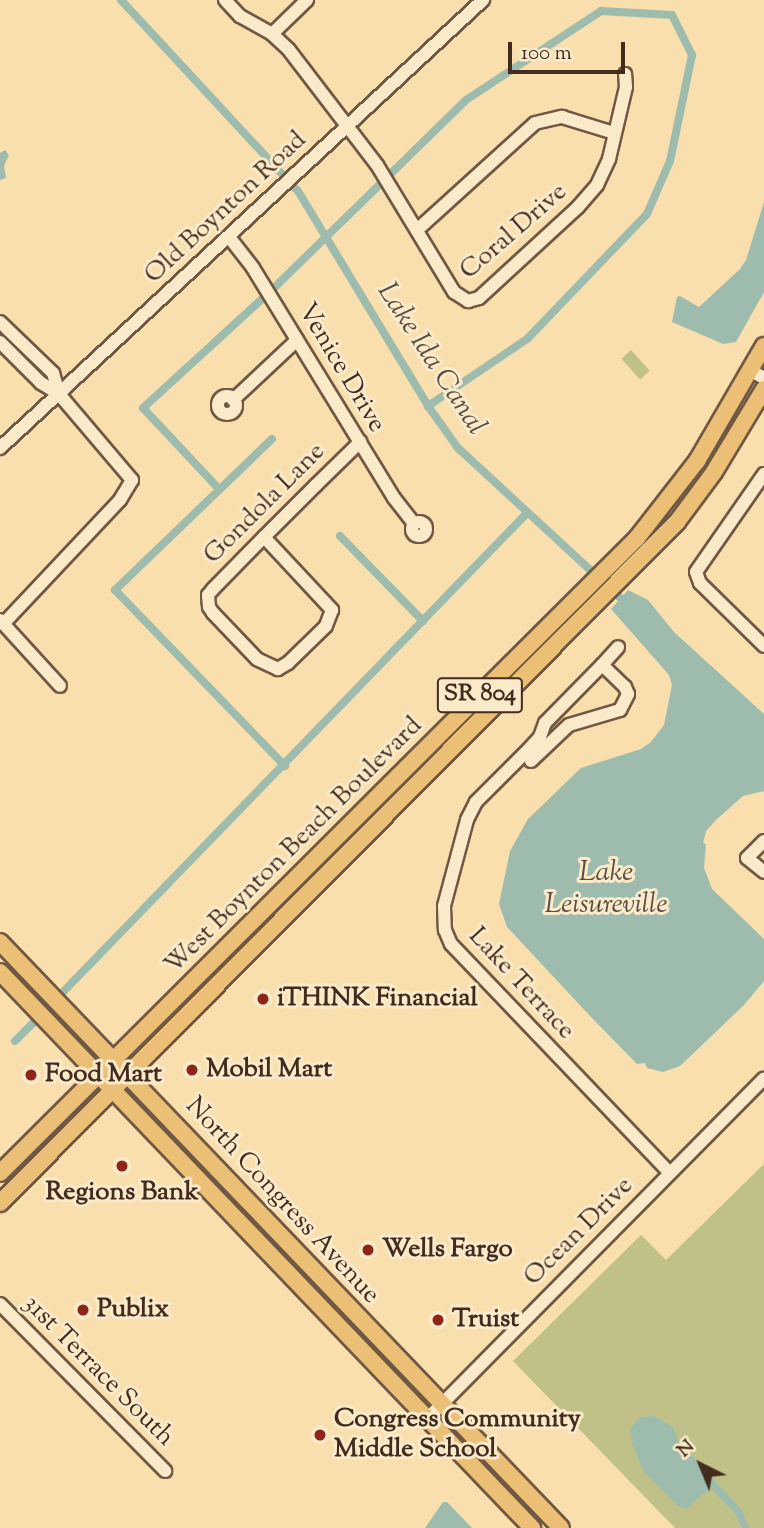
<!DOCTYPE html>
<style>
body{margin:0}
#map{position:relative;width:764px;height:1528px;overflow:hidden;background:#f9deae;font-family:"Sorts Mill Goudy",serif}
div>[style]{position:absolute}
.green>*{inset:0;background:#c0c189;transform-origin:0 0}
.water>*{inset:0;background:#9ebcad}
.canal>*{height:8px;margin:-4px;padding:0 4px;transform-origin:4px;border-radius:4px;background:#9ebcad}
.roads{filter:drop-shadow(2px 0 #705842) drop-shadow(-2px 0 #705842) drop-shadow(0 2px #705842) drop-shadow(0 -2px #705842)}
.minor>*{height:12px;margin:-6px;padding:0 6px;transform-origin:6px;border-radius:6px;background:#fbeaca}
.minor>.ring{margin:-6px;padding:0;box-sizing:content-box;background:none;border:12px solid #fbeaca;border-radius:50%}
.major>*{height:16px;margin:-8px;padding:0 8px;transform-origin:8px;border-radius:8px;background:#ecbf77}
.dots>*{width:19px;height:19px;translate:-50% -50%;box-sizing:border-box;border:4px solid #fbeaca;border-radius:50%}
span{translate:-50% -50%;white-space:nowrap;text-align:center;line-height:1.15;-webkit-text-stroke:6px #fbeaca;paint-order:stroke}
.shield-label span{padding:2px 5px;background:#fbeaca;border:2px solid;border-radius:5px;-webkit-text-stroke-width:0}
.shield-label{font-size:24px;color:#432b1e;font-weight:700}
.street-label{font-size:26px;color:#432b1e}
.poi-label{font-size:26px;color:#432b1e;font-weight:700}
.left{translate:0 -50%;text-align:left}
.water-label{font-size:28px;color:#5a4f42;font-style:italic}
.north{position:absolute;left:666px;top:1430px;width:70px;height:70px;-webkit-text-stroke:5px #fbeaca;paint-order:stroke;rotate:317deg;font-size:19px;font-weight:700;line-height:28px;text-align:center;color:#432b1e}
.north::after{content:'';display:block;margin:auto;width:24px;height:32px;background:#432b1e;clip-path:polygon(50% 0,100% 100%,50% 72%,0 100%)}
.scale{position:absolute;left:508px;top:42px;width:117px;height:32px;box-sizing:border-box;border:4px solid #432b1e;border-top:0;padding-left:9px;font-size:21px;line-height:24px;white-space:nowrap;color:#432b1e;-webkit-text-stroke:5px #fbeaca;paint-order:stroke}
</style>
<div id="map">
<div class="green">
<i style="left:631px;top:350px;width:28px;height:13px;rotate:48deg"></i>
<i style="clip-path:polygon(764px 1164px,764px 1528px,675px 1528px,513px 1361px,641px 1235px,666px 1260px)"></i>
</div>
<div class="water">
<i style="clip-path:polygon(5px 150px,9px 155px,4px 166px,6px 178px,0 180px,0 153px)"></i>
<i style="clip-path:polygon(764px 202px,764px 292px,736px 342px,723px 344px,672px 322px,677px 297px,680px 296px,699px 307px,740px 269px,746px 260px)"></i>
<i style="clip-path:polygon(628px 590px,648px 600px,674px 632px,764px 714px,764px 791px,743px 796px,716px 820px,706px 831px,703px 843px,706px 844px,704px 868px,712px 889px,764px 939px,764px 981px,744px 1005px,680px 1066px,663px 1072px,647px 1068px,645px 1063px,637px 1064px,591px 1017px,507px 927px,499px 904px,510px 851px,528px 819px,581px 768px,641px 749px,651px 742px,664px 725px,672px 685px,669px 675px,611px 609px)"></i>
<i style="clip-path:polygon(654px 1416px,673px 1427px,679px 1442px,742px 1510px,749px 1528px,742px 1528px,734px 1512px,710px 1488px,686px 1509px,677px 1505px,644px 1472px,632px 1444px,630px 1429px,640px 1417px)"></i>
<i style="clip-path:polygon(443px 1502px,447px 1502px,472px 1528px,425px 1528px)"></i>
</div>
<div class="canal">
<i style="left:121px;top:0;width:260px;rotate:47.2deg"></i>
<i style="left:298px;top:191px;width:251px;rotate:58.8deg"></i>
<i style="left:428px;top:406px;width:52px;rotate:54.5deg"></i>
<i style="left:458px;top:448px;width:230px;rotate:42.7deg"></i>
<i style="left:272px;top:439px;width:218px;rotate:136.1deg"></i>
<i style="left:115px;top:590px;width:245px;rotate:46deg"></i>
<i style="left:219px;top:489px;width:111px;rotate:-133.2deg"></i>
<i style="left:143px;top:408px;width:182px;rotate:-42.5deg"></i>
<i style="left:277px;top:285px;width:264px;rotate:-44.4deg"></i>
<i style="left:466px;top:100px;width:162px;rotate:-33.4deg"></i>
<i style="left:601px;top:11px;width:71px;rotate:3.2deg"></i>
<i style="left:672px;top:15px;width:45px;rotate:63.4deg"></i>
<i style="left:692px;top:55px;width:108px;rotate:101.7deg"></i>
<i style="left:670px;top:161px;width:58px;rotate:113.5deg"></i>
<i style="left:647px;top:214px;width:173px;rotate:133.8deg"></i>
<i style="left:527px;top:339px;width:120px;rotate:145.9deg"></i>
<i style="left:340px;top:536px;width:119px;rotate:45.7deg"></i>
<i style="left:63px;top:992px;width:665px;rotate:-45.91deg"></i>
<i style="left:15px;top:1041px;width:25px;rotate:-45deg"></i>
</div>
<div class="roads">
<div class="minor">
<i style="left:225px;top:0;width:22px;rotate:47deg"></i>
<i style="left:240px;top:16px;width:37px;rotate:29deg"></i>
<i style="left:272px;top:34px;width:23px;rotate:43deg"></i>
<i style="left:289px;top:50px;width:145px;rotate:52.6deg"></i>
<i style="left:377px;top:165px;width:149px;rotate:58.8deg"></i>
<i style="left:454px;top:292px;width:17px;rotate:33deg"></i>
<i style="left:468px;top:301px;width:11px;rotate:-15deg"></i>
<i style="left:479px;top:298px;width:134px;rotate:-42.6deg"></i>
<i style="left:578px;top:207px;width:29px;rotate:-49deg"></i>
<i style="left:597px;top:185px;width:29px;rotate:-65deg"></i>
<i style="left:609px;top:159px;width:74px;rotate:-76.7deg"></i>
<i style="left:626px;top:87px;width:13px;rotate:-94deg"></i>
<i style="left:272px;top:34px;width:49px;rotate:-44.2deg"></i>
<i style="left:417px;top:230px;width:159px;rotate:-42.2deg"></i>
<i style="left:535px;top:123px;width:28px;rotate:-13deg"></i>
<i style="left:562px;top:117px;width:54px;rotate:17.1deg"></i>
<i style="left:229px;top:237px;width:39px;rotate:52deg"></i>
<i style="left:253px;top:268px;width:270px;rotate:58.5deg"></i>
<i style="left:394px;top:498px;width:33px;rotate:52deg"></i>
<i style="left:0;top:322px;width:74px;rotate:43.9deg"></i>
<i style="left:53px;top:373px;width:22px;rotate:74deg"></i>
<i style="left:0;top:342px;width:58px;rotate:45deg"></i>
<i style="left:41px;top:383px;width:21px;rotate:31deg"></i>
<i style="left:59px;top:394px;width:113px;rotate:49.7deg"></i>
<i style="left:132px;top:480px;width:23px;rotate:121deg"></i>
<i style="left:120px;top:500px;width:169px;rotate:133.3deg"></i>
<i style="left:750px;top:370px;width:16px;rotate:30deg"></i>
<i class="ring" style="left:218px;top:396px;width:6px;height:6px"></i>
<i style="left:233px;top:400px;width:88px;rotate:-43.2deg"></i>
<i style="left:0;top:448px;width:659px;rotate:-42.85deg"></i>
<i style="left:764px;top:474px;width:119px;rotate:124.8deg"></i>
<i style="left:696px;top:572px;width:12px;rotate:70deg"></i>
<i style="left:700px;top:583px;width:90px;rotate:44.5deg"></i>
<i class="ring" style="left:412px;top:522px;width:2px;height:2px"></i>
<i style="left:264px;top:537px;width:100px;rotate:47deg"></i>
<i style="left:332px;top:610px;width:17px;rotate:111deg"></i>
<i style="left:326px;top:626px;width:53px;rotate:135.8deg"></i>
<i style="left:288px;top:663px;width:12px;rotate:149deg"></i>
<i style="left:278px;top:669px;width:23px;rotate:-155deg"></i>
<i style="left:257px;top:659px;width:64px;rotate:-133.7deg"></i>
<i style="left:213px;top:613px;width:7px;rotate:-124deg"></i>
<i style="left:209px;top:607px;width:12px;rotate:-95deg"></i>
<i style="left:208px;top:595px;width:8px;rotate:-50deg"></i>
<i style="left:213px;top:589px;width:73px;rotate:-45.6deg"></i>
<i style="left:264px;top:537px;width:74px;rotate:-45deg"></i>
<i style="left:316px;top:485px;width:62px;rotate:-44.3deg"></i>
<i style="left:0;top:620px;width:89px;rotate:47.7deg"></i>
<i style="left:602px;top:665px;width:24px;rotate:-48deg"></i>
<i style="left:531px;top:761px;width:52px;rotate:-43.5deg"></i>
<i style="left:569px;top:725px;width:53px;rotate:-16.4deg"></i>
<i style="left:620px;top:710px;width:18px;rotate:-63deg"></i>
<i style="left:628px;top:694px;width:8px;rotate:-113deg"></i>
<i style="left:625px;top:687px;width:32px;rotate:-136deg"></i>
<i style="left:602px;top:665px;width:81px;rotate:134.5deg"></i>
<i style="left:545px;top:723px;width:15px;rotate:110deg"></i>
<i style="left:540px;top:737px;width:23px;rotate:133deg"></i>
<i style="left:524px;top:754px;width:68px;rotate:135deg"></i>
<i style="left:476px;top:802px;width:20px;rotate:117deg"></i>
<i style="left:467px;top:820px;width:89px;rotate:105deg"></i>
<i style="left:444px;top:906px;width:24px;rotate:88deg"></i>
<i style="left:445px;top:930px;width:15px;rotate:67deg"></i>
<i style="left:451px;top:944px;width:317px;rotate:46.3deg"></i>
<i style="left:764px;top:841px;width:24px;rotate:135deg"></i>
<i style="left:747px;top:858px;width:22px;rotate:39deg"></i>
<i style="left:0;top:1304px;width:235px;rotate:45.3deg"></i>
<i style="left:427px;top:1419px;width:479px;rotate:-45.3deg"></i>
</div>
<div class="major">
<i style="left:0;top:942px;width:811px;rotate:46.25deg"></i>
<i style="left:0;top:972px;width:770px;rotate:46.26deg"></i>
<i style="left:0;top:1173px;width:899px;rotate:-44.91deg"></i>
<i style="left:637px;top:538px;width:98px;rotate:-52.1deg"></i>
<i style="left:697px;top:461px;width:133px;rotate:-59.8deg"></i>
<i style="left:0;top:1203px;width:960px;rotate:-45.17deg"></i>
<i style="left:677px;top:522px;width:62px;rotate:-53.5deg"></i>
<i style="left:714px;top:472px;width:97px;rotate:-58.9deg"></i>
</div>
</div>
<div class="dots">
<i style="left:263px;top:999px;background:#8f2418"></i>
<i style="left:192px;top:1070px;background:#8f2418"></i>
<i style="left:31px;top:1075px;background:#8f2418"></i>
<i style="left:122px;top:1166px;background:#8f2418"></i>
<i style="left:368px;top:1250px;background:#8f2418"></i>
<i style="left:83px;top:1310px;background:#8f2418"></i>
<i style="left:438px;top:1320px;background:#8f2418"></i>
<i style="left:320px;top:1435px;background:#8f2418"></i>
</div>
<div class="shield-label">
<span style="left:480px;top:695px">SR 804</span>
</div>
<div class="street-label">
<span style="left:226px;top:208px;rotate:-43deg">Old Boynton Road</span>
<span style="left:514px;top:232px;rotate:-41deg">Coral Drive</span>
<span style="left:341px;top:368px;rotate:59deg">Venice Drive</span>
<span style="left:265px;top:504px;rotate:-45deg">Gondola Lane</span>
<span style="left:294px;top:846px;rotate:-45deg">West Boynton Beach Boulevard</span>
<span style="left:521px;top:984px;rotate:47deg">Lake Terrace</span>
<span style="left:282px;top:1201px;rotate:47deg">North Congress Avenue</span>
<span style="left:579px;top:1232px;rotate:-45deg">Ocean Drive</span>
<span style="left:98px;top:1371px;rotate:45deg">31st Terrace South</span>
</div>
<div class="poi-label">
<span class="left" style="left:277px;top:999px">iTHINK Financial</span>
<span class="left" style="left:206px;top:1070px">Mobil Mart</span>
<span class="left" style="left:45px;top:1075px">Food Mart</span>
<span style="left:122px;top:1193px">Regions Bank</span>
<span class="left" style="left:382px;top:1250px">Wells Fargo</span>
<span class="left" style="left:97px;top:1310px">Publix</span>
<span class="left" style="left:452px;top:1320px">Truist</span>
<span class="left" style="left:334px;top:1435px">Congress Community<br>Middle School</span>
</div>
<div class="water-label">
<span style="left:431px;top:359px;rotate:57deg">Lake Ida Canal</span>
<span style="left:606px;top:889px">Lake<br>Leisureville</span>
</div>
<div class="north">N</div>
<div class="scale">100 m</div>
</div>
